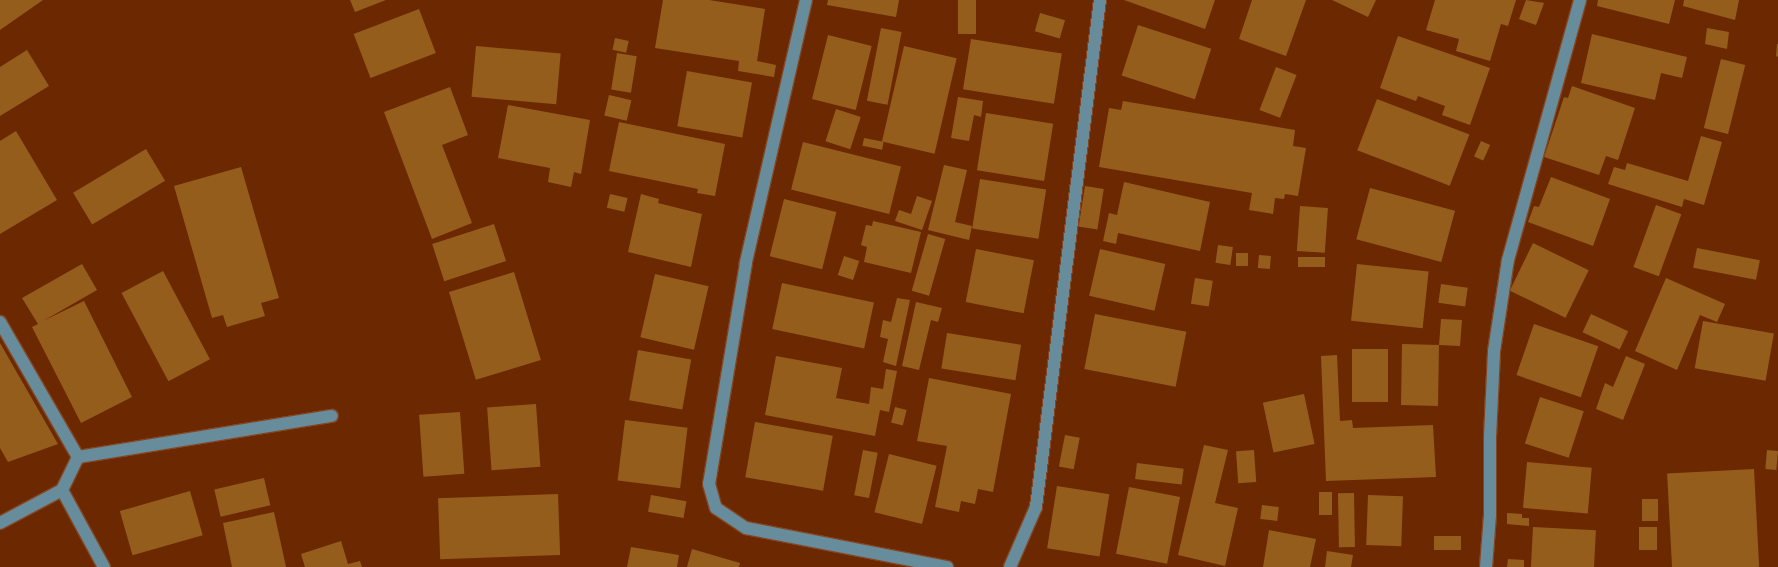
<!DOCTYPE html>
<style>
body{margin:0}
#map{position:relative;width:1778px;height:567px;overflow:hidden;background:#6c2901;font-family:Figtree,sans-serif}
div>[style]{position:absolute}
.building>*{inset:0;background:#955d1c;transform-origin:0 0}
.roads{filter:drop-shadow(1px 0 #844622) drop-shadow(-1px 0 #844622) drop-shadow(0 1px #844622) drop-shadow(0 -1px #844622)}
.minor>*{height:12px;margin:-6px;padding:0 6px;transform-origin:6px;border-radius:6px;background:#678d9d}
span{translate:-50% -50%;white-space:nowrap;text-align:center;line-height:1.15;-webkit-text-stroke:4px #59250a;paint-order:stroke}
</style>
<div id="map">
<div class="building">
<i style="clip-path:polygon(0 0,43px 0,0 30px)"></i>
<i style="clip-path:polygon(350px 0,386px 0,355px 12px)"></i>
<i style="clip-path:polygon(663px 0,709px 0,765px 9px,757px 61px,776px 65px,774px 77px,738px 71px,739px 61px,655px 48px)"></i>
<i style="clip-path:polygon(828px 0,899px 0,896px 17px,827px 5px)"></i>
<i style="left:958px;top:0;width:18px;height:34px"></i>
<i style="clip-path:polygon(1124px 0,1215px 0,1205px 29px)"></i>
<i style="clip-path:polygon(1252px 0,1306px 0,1286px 56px,1239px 39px)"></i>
<i style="clip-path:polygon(1332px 0,1376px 0,1368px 17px)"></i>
<i style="clip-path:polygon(1435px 0,1516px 0,1508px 26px,1501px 24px,1490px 61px,1456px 51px,1459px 39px,1426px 30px)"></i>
<i style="clip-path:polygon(1526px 0,1544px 3px,1536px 25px,1519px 19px)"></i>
<i style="clip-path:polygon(1598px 0,1675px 0,1669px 24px,1597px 6px)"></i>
<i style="clip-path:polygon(1684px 0,1739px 0,1735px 20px,1683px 6px)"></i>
<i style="left:419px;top:9px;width:47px;height:70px;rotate:69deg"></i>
<i style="left:1040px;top:13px;width:26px;height:19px;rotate:16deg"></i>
<i style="left:1138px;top:25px;width:77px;height:53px;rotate:18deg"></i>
<i style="left:881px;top:28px;width:21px;height:74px;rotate:11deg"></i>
<i style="clip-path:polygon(1707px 28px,1729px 32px,1727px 49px,1705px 44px)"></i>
<i style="clip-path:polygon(1592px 34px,1687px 57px,1682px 78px,1661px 73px,1655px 100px,1581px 83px)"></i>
<i style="left:828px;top:35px;width:45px;height:66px;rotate:14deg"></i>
<i style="clip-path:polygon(1398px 36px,1490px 68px,1470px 125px,1442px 115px,1445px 106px,1418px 96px,1416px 101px,1380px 88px)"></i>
<i style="left:615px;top:38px;width:14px;height:12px;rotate:12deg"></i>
<i style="left:971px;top:39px;width:92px;height:51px;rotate:9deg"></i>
<i style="clip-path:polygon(1777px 44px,1778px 44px,1778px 57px,1776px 56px)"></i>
<i style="left:476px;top:46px;width:85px;height:51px;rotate:5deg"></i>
<i style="left:904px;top:46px;width:54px;height:98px;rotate:13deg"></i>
<i style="clip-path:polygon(27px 50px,49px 86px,0 116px,0 67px)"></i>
<i style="left:617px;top:53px;width:20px;height:37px;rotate:9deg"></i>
<i style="left:1721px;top:59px;width:25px;height:71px;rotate:14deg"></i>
<i style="left:1276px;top:67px;width:22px;height:46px;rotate:21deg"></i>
<i style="left:687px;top:71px;width:66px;height:56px;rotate:10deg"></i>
<i style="clip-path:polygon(1572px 86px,1635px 108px,1618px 160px,1606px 156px,1599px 175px,1544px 157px,1564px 97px,1568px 98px)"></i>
<i style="clip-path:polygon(450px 87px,468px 135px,442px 145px,472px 223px,432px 239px,384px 112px)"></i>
<i style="left:609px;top:95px;width:23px;height:21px;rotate:13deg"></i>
<i style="clip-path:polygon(958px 97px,983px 101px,981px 117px,974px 115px,969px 141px,951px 138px)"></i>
<i style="left:1377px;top:99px;width:99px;height:55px;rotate:21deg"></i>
<i style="clip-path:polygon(1123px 101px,1295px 130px,1293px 146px,1306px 148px,1298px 196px,1285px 194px,1284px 199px,1275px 198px,1273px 214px,1249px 210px,1252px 193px,1099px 167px,1109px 108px,1121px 110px)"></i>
<i style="clip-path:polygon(508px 105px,590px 120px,581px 174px,574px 172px,571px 187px,548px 182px,550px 168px,498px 158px)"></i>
<i style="left:836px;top:109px;width:26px;height:34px;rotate:18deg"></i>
<i style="left:986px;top:113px;width:68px;height:58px;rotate:9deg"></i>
<i style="clip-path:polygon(619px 122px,725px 144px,715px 196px,697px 193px,698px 189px,609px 171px)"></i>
<i style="clip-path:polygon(16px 131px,57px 200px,0 234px,0 141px)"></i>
<i style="clip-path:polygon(1701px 136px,1722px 142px,1704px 205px,1684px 199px,1682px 207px,1608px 184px,1614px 167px,1625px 170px,1627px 163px,1688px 181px)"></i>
<i style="left:864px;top:138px;width:20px;height:8px;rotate:11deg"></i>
<i style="left:1481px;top:141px;width:10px;height:17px;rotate:24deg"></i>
<i style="left:803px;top:142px;width:101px;height:49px;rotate:14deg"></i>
<i style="left:146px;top:149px;width:37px;height:85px;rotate:59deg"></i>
<i style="clip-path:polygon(944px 165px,967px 170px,955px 222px,972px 226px,969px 240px,928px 230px)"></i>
<i style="clip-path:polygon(241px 167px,279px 298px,261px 303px,265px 316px,227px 327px,223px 315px,212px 318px,174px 186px)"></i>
<i style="clip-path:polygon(1551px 177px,1610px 199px,1593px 246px,1528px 222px,1534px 206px,1539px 207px)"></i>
<i style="left:980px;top:179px;width:67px;height:50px;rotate:9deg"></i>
<i style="clip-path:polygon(1124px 182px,1210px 202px,1200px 251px,1118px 233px,1116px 244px,1103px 241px,1109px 213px,1117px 215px)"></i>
<i style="left:1085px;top:186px;width:19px;height:41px;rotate:9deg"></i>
<i style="left:1370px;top:188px;width:88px;height:53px;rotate:15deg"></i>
<i style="left:610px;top:194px;width:18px;height:14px;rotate:13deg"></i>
<i style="clip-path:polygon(641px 194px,659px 199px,658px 203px,702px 214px,691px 267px,628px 252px)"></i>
<i style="clip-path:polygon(917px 196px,932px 201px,922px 230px,895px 221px,899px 210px,911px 214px)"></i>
<i style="left:784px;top:199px;width:54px;height:59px;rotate:14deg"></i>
<i style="left:1656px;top:205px;width:27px;height:66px;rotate:20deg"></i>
<i style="left:1300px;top:206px;width:28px;height:45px;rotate:4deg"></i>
<i style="clip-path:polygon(873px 221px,921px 232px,911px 273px,864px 262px,867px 247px,861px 245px,866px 225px,872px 226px)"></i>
<i style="left:494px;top:224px;width:39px;height:65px;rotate:72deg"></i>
<i style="left:928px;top:234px;width:18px;height:59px;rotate:16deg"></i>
<i style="left:1533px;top:243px;width:62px;height:53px;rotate:26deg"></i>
<i style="left:1218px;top:245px;width:15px;height:18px;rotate:8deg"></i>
<i style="left:1697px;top:248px;width:64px;height:20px;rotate:11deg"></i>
<i style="left:976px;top:249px;width:59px;height:54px;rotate:11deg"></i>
<i style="left:1100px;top:249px;width:67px;height:48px;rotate:13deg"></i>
<i style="left:1236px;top:253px;width:12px;height:13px"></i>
<i style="left:1259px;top:255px;width:12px;height:13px;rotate:5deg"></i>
<i style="left:844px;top:256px;width:16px;height:20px;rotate:18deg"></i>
<i style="left:1298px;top:257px;width:27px;height:10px"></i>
<i style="clip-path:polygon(82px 264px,97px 290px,43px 321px,84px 301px,132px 397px,81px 423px,32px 327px,38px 324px,22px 298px)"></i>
<i style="left:1357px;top:264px;width:72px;height:57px;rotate:6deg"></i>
<i style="left:163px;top:271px;width:100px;height:47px;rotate:62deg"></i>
<i style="left:514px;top:272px;width:92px;height:68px;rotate:73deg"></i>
<i style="left:655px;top:274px;width:55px;height:65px;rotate:13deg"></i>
<i style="left:1195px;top:278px;width:18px;height:26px;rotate:9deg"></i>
<i style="clip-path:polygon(1666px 278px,1725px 304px,1717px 322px,1700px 315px,1677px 370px,1635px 351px)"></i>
<i style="left:782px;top:283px;width:94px;height:47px;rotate:12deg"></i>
<i style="left:1441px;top:284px;width:27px;height:19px;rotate:8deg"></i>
<i style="clip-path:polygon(897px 298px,910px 300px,896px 366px,883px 362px,888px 339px,880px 337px,883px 320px,891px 322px)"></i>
<i style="clip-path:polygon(916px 302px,942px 308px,938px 322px,931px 320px,919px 370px,902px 366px)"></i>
<i style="left:1095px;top:314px;width:93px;height:56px;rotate:11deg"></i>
<i style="left:1591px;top:314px;width:41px;height:20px;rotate:25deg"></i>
<i style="clip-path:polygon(1441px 319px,1462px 320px,1460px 346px,1439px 345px,1438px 406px,1401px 405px,1402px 344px,1439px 345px)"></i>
<i style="left:1703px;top:321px;width:72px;height:48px;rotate:10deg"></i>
<i style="left:1534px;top:324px;width:68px;height:54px;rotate:19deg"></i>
<i style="left:947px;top:333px;width:75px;height:36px;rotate:9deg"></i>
<i style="clip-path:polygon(0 343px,58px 444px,8px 462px,0 448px)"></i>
<i style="left:1352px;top:349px;width:36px;height:53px"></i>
<i style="left:638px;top:350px;width:54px;height:51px;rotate:10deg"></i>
<i style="clip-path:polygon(1337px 355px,1340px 421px,1352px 420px,1353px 428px,1433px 425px,1436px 477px,1326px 481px,1321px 356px)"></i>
<i style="clip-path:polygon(776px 356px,842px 368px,836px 398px,869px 404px,871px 387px,883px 389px,886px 369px,897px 371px,889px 412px,880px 410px,875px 436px,765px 415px)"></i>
<i style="clip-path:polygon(1626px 356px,1645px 364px,1623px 420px,1596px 409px,1605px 383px,1613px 387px)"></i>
<i style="clip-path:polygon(929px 378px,1011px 394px,993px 492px,978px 489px,975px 504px,961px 501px,959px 512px,935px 507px,947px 446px,917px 441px)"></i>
<i style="left:1304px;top:394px;width:51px;height:42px;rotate:78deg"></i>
<i style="left:1540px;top:397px;width:46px;height:49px;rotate:18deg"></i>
<i style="left:536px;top:404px;width:63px;height:49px;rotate:86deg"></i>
<i style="left:895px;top:407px;width:12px;height:16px;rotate:14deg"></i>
<i style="left:460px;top:412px;width:62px;height:41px;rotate:86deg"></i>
<i style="left:625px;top:420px;width:63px;height:61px;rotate:7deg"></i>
<i style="left:755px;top:422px;width:79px;height:56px;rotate:10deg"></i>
<i style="left:1065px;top:435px;width:15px;height:32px;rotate:11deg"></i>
<i style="clip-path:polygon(1204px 445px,1228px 450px,1215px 503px,1238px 508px,1225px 566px,1178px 555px)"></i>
<i style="left:863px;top:450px;width:15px;height:46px;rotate:11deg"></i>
<i style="left:1254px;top:450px;width:32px;height:18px;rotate:86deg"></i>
<i style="left:1767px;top:450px;width:11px;height:19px;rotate:5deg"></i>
<i style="left:889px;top:454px;width:49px;height:60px;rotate:14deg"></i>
<i style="left:1527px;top:462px;width:65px;height:46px;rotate:5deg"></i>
<i style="left:1137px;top:463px;width:47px;height:16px;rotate:7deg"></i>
<i style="left:1754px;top:469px;width:98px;height:87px;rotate:87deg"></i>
<i style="left:264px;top:478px;width:28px;height:51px;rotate:77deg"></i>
<i style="left:1057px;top:486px;width:53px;height:63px;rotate:9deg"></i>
<i style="left:1129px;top:487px;width:52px;height:68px;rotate:11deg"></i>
<i style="left:190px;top:491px;width:46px;height:73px;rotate:74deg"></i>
<i style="left:1319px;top:492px;width:13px;height:23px"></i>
<i style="left:1354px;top:493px;width:54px;height:16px;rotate:89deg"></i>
<i style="left:558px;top:494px;width:61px;height:120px;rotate:88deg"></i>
<i style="left:651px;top:495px;width:36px;height:17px;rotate:10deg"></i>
<i style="left:1368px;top:495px;width:35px;height:50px;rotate:2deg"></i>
<i style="left:1658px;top:499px;width:22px;height:16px;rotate:90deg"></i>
<i style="left:1262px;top:505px;width:17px;height:14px;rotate:7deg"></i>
<i style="clip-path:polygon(274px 512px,286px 567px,232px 567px,223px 523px)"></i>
<i style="clip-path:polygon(1507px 513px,1522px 514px,1522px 518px,1529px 518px,1529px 526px,1507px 524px)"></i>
<i style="left:1533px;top:527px;width:63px;height:40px;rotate:3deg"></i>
<i style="left:1639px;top:527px;width:18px;height:23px"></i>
<i style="clip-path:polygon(1269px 530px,1316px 539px,1310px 567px,1263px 567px)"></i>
<i style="left:1434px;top:536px;width:27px;height:14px"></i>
<i style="clip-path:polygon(341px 541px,348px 564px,360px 561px,362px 567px,305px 567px,301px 554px)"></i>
<i style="clip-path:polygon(631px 547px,679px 555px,677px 567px,627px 567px)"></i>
<i style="clip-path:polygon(692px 549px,740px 563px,739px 567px,687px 567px)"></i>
<i style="clip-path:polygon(1327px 551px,1353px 555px,1351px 567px,1325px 567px)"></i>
<i style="clip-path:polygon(1508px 559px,1524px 560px,1524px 567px,1507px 567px)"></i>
</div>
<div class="roads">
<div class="minor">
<i style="left:806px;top:0;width:270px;rotate:102.9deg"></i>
<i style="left:746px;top:263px;width:224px;rotate:99.5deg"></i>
<i style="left:709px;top:484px;width:25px;rotate:74deg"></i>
<i style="left:716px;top:508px;width:36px;rotate:34deg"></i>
<i style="left:746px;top:528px;width:205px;rotate:11deg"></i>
<i style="left:0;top:322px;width:156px;rotate:60deg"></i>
<i style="left:78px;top:457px;width:257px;rotate:-9.2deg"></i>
<i style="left:62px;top:490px;width:88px;rotate:61.4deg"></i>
<i style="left:0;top:523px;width:70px;rotate:-28deg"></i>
<i style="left:62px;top:490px;width:37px;rotate:-64deg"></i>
<i style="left:1010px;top:567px;width:65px;rotate:-66.6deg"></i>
<i style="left:1036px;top:507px;width:511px;rotate:-82.81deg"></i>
<i style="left:1486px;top:567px;width:52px;rotate:-85.6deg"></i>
<i style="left:1490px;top:515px;width:78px;rotate:-90deg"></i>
<i style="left:1490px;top:437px;width:86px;rotate:-87.3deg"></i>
<i style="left:1494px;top:351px;width:92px;rotate:-81.3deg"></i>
<i style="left:1508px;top:260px;width:270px;rotate:-74.5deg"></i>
</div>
</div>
</div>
